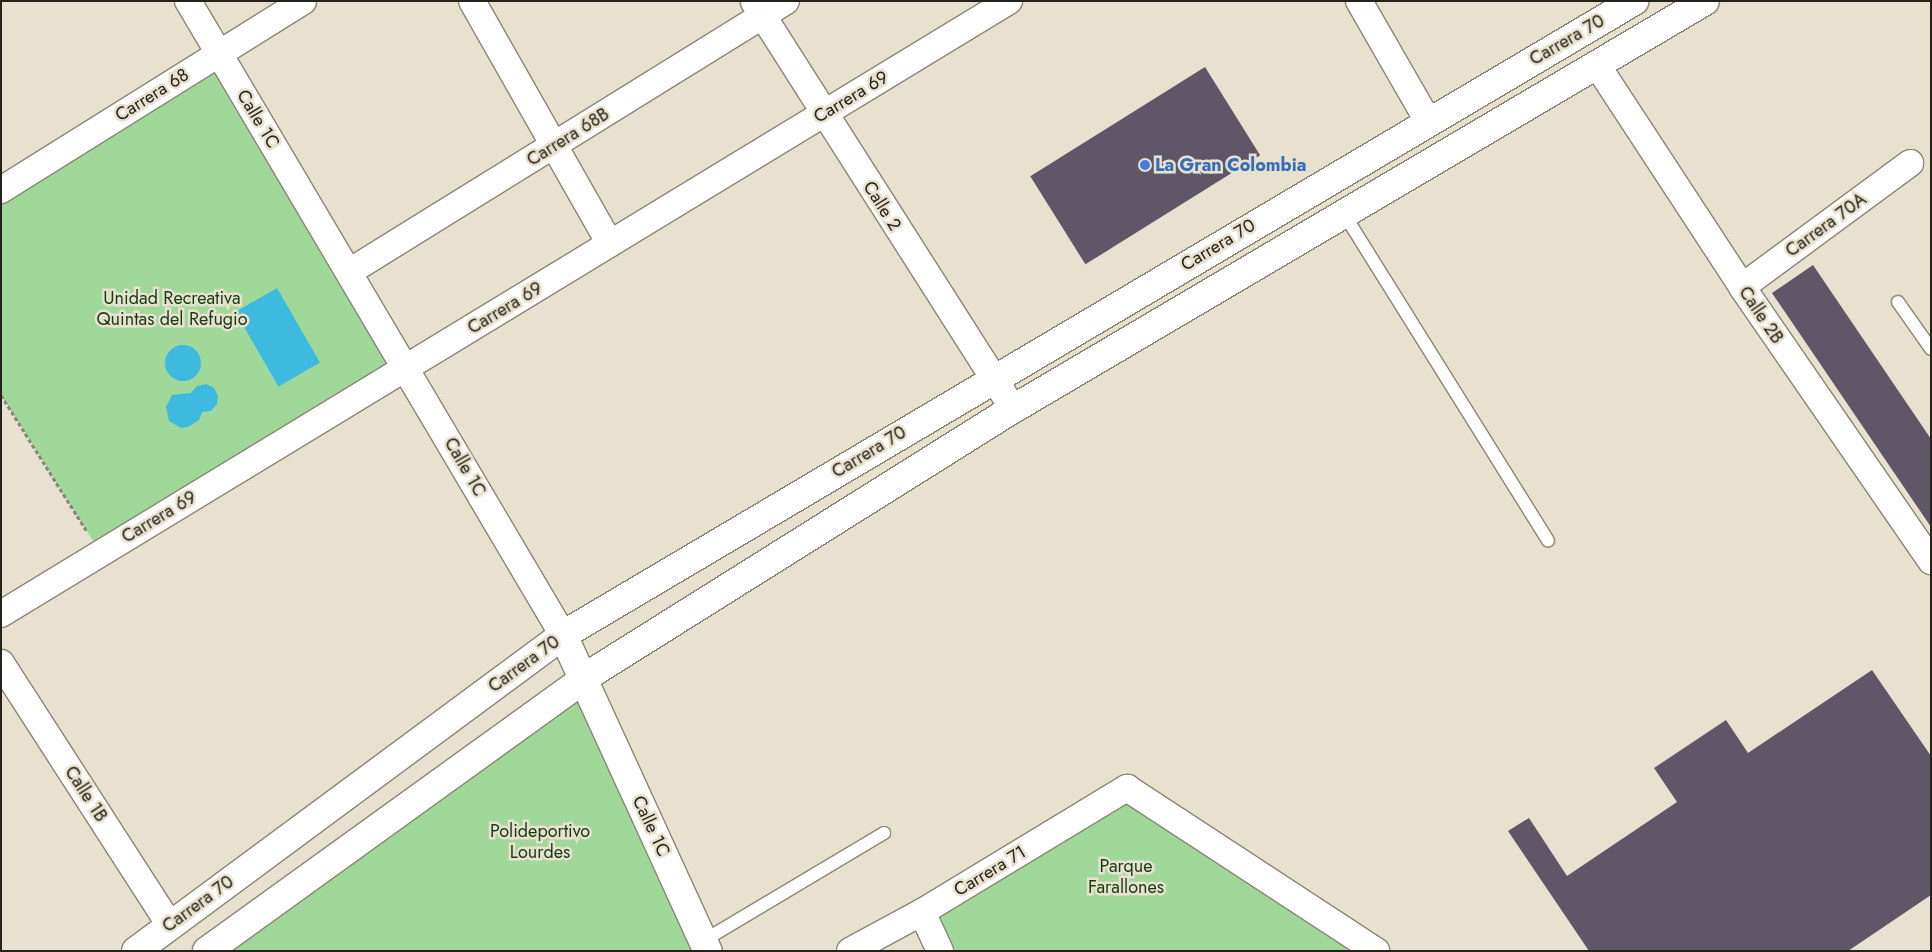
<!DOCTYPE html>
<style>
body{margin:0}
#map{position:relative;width:1932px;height:952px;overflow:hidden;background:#e8e1cf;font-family:Jost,sans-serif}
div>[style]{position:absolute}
.green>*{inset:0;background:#a0d899}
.water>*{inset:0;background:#3eb9df;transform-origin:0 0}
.round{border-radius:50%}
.building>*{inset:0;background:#5f5767;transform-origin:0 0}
.path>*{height:3px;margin-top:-1.5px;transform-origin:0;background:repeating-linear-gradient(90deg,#8d877b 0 4px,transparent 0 6.5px)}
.roads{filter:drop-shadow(1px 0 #8b8574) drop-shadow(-1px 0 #8b8574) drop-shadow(0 1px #8b8574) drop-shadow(0 -1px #8b8574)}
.service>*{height:12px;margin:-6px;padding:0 6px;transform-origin:6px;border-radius:6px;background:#fff}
.minor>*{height:26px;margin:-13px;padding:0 13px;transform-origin:13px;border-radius:13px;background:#fff}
.tertiary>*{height:28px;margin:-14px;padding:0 14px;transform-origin:14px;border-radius:14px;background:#fff}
.dots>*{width:14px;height:14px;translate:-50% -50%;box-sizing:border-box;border:2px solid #e8e1cf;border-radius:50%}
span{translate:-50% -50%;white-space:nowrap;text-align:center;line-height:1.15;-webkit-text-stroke:5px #e8e1cf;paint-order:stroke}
.street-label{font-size:18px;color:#25221b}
.shop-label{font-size:18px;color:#366cbe;font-weight:700}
.left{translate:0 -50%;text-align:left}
.park-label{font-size:18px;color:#133e0e}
.frame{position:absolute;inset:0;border:2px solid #25221b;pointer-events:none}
</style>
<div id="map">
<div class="green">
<i style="clip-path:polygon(219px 53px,407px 368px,100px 552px,1px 395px,1px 190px)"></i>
<i style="clip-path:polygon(584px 678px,708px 951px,207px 951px)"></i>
<i style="clip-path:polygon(1127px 788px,1339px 928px,1347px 951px,940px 951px,922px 912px)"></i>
</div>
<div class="water">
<i style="left:277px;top:288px;width:86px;height:48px;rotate:60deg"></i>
<i class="round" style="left:165px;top:345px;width:36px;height:36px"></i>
<i style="clip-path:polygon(206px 384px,214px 388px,218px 396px,217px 404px,211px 411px,202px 412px,199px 420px,188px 427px,181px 428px,169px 421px,166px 407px,172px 395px,191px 393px,197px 386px)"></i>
</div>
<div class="building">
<i style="left:1205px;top:67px;width:104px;height:206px;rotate:58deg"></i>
<i style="clip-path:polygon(1813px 265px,1931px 439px,1931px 527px,1772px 293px)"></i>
<i style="clip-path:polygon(1872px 670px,1931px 756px,1931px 895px,1848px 951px,1589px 951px,1508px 831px,1529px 818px,1567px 876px,1677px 802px,1654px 768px,1726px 720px,1748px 753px)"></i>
</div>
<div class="path">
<i style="left:1px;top:395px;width:160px;rotate:57.8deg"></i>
</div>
<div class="roads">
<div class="service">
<i style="left:1344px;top:214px;width:385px;rotate:58deg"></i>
<i style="left:1898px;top:302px;width:57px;rotate:54.9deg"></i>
<i style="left:703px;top:941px;width:211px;rotate:-30.8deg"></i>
</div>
<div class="minor">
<i style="left:188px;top:1px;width:737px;rotate:59.4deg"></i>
<i style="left:472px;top:1px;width:279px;rotate:60.4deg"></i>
<i style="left:1359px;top:1px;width:138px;rotate:60.1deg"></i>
<i style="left:754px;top:2px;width:482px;rotate:57.5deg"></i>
<i style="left:1597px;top:65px;width:265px;rotate:56.8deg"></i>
<i style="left:1742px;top:287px;width:333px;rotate:55.4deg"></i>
<i style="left:1px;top:190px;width:356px;rotate:-32deg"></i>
<i style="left:349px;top:272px;width:514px;rotate:-31.8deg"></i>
<i style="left:1742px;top:287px;width:209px;rotate:-36.4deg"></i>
<i style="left:1px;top:614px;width:1180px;rotate:-31.31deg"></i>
<i style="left:1px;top:663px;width:312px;rotate:57.2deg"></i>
<i style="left:922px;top:912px;width:43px;rotate:65.2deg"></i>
<i style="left:850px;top:951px;width:82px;rotate:-28.4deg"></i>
<i style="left:922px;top:912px;width:240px;rotate:-31.2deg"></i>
<i style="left:1127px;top:788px;width:298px;rotate:33.2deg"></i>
</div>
<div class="tertiary">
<i style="left:563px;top:635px;width:348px;rotate:65.4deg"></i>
<i style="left:136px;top:951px;width:531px;rotate:-36.5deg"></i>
<i style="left:563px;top:635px;width:1245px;rotate:-30.62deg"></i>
<i style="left:207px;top:951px;width:478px;rotate:-35.8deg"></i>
<i style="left:595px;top:671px;width:493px;rotate:-32.1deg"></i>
<i style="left:1013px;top:409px;width:803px;rotate:-30.52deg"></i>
</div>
</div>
<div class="dots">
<i style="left:1145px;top:165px;background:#3f7fe0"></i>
</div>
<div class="street-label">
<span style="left:1567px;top:40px;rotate:-30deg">Carrera 70</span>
<span style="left:152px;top:95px;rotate:-32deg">Carrera 68</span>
<span style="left:851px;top:97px;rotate:-31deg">Carrera 69</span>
<span style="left:258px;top:119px;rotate:59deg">Calle 1C</span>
<span style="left:568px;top:137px;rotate:-32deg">Carrera 68B</span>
<span style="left:882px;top:206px;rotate:58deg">Calle 2</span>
<span style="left:1826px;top:225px;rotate:-36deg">Carrera 70A</span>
<span style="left:1218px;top:245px;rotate:-31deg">Carrera 70</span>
<span style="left:505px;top:308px;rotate:-31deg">Carrera 69</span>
<span style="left:1761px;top:315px;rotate:56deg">Calle 2B</span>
<span style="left:869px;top:452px;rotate:-31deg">Carrera 70</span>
<span style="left:465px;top:467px;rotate:60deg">Calle 1C</span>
<span style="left:159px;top:517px;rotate:-31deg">Carrera 69</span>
<span style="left:524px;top:664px;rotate:-36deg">Carrera 70</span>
<span style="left:86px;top:794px;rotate:57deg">Calle 1B</span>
<span style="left:651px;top:826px;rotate:65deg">Calle 1C</span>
<span style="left:990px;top:871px;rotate:-31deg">Carrera 71</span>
<span style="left:198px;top:904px;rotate:-36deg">Carrera 70</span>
</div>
<div class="shop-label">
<span class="left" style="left:1155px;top:165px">La Gran Colombia</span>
</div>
<div class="park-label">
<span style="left:172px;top:309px">Unidad Recreativa<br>Quintas del Refugio</span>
<span style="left:540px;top:842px">Polideportivo<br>Lourdes</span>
<span style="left:1126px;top:877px">Parque<br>Farallones</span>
</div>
<div class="frame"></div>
</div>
